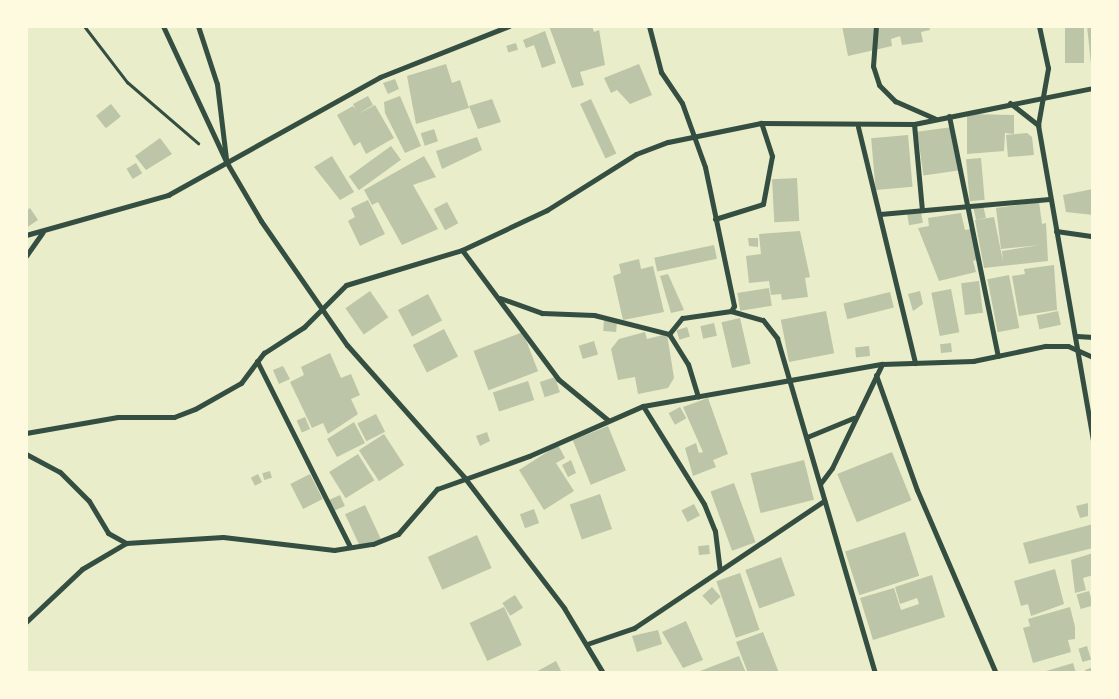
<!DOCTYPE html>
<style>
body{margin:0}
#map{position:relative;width:1119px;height:699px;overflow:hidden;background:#e9edc9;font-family:"Libre Baskerville",serif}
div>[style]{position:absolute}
.building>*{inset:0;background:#bcc5a7;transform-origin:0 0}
.path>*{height:3px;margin:-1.5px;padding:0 1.5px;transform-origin:1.5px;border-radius:1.5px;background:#344e41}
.minor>*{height:5px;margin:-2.5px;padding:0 2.5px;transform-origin:2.5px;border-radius:2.5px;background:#344e41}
span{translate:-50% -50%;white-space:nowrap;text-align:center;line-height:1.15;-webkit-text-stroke:4px #fefae0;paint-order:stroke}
.frame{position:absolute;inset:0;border:28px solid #fefae0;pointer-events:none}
</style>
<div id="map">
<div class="building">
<i style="clip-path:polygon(549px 26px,592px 26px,594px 32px,599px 30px,605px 65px,580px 72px,584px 85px,572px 88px)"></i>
<i style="clip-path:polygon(842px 26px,929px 26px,930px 30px,921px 32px,923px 42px,902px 45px,900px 36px,891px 39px,892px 46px,848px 56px)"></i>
<i style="left:1065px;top:26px;width:19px;height:37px"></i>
<i style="clip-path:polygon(1087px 26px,1093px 26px,1093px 64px,1091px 64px)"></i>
<i style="clip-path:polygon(545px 31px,556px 63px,542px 68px,534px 45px,526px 48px,523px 40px)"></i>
<i style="left:516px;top:43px;width:7px;height:10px;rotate:74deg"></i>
<i style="clip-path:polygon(446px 64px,452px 83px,460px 80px,469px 108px,416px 124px,407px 76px)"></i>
<i style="clip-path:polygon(639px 64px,652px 95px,630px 104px,617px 90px,611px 93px,604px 78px)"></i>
<i style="clip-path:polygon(395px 79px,399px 89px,388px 94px,383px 83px)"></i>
<i style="clip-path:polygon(368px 96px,373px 105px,358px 114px,375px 105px,394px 138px,366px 154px,360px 142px,354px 146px,337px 115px,353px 106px,356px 110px,353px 104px)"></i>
<i style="clip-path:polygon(400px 96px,421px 146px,405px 153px,385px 113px,384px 102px)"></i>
<i style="clip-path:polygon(492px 99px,501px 122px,478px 129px,469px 106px)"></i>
<i style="left:591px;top:99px;width:60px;height:12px;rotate:65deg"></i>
<i style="left:111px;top:104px;width:16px;height:19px;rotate:52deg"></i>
<i style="clip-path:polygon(967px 114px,1014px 115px,1014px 134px,1005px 133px,1004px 151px,967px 154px)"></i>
<i style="left:952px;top:127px;width:44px;height:35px;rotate:82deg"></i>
<i style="left:434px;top:129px;width:13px;height:14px;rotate:72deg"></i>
<i style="clip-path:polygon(1027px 133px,1032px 137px,1034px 155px,1008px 157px,1006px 135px)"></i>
<i style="left:908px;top:135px;width:52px;height:37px;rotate:85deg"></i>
<i style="clip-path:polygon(477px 137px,482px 150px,442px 169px,436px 151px)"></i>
<i style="clip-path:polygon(160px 138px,172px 154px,146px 170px,135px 156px)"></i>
<i style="left:391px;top:146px;width:17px;height:52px;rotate:54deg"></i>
<i style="clip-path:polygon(332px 156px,354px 192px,340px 200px,314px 167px)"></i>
<i style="clip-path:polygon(424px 156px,436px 177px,413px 185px,438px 229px,402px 245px,378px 202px,372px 205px,364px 190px)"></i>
<i style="left:981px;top:158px;width:42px;height:15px;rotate:85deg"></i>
<i style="left:136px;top:163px;width:12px;height:11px;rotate:59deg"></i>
<i style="left:797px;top:178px;width:43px;height:25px;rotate:87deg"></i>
<i style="clip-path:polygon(1093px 189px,1093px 215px,1066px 212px,1063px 195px)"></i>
<i style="clip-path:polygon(368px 200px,385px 234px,360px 246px,348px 221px,355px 217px,351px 208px)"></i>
<i style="left:447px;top:202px;width:24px;height:15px;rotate:62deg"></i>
<i style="clip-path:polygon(1039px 202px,1042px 224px,1046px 223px,1048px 261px,984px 268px,975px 220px,994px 217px,1003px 261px,1002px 251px,1040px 245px,1001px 249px,996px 208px)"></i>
<i style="left:983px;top:205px;width:13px;height:10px;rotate:77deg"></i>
<i style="clip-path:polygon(30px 208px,38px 220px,26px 228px,26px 211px)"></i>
<i style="left:921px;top:212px;width:11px;height:14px;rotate:80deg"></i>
<i style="clip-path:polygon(961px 213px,965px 230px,971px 229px,979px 259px,973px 261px,976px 272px,939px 281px,918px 228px,929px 226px,928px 218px)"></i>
<i style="clip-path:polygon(800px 231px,810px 277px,805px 278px,808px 297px,782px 300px,781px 294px,771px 295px,769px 281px,749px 283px,746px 256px,761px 254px,759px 234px)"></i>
<i style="clip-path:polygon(748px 238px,758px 238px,758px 247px,749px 246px)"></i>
<i style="left:714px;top:245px;width:14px;height:61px;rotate:78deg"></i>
<i style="clip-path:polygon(639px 259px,641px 269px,653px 266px,664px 312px,623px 320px,613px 276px,621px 273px,619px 264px)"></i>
<i style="clip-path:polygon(1054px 265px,1057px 310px,1019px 316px,1012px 276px,1025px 274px,1024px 269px)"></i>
<i style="clip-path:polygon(668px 274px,684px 310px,671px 313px,660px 276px)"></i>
<i style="left:1009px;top:275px;width:54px;height:22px;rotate:79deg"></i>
<i style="left:979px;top:281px;width:32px;height:18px;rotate:83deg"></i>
<i style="left:769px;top:288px;width:18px;height:32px;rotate:81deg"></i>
<i style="left:951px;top:289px;width:44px;height:20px;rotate:79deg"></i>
<i style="left:370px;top:291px;width:32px;height:30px;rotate:55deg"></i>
<i style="clip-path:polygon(920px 291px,923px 304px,913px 311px,908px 294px)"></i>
<i style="left:890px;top:292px;width:16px;height:48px;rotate:76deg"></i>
<i style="left:428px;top:294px;width:30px;height:34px;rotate:62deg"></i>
<i style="left:826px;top:311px;width:43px;height:46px;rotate:79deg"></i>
<i style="left:1058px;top:311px;width:14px;height:22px;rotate:78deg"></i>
<i style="left:740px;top:318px;width:47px;height:19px;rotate:77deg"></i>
<i style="left:604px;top:320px;width:13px;height:11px;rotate:4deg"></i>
<i style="left:714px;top:323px;width:13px;height:14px;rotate:77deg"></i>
<i style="left:687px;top:327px;width:10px;height:11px;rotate:73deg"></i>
<i style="left:444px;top:329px;width:31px;height:35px;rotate:63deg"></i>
<i style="left:523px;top:332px;width:42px;height:53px;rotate:69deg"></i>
<i style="clip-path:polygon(645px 332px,647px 339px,667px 334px,674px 378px,668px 388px,638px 394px,635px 377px,618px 380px,611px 349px,619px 339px)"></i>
<i style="left:594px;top:341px;width:14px;height:16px;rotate:73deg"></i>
<i style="left:951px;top:343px;width:9px;height:11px;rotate:84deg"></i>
<i style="left:869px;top:346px;width:10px;height:14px;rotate:84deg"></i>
<i style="clip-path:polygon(330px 353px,341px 378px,351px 374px,360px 395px,351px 399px,358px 414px,328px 434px,323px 423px,312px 428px,290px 382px,304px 375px,301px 367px)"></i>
<i style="clip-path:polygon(283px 366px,290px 379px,279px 384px,273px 370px)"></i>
<i style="left:555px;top:377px;width:16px;height:16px;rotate:72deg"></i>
<i style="left:528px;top:381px;width:20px;height:37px;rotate:72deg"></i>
<i style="clip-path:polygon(708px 398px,728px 454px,713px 460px,716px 467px,693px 476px,685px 448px,696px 443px,699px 453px,703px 452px,683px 407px)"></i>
<i style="left:680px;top:407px;width:13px;height:13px;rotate:61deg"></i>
<i style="left:376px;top:414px;width:20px;height:21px;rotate:63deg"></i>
<i style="left:305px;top:417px;width:13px;height:9px;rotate:67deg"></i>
<i style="clip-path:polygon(354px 422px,365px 443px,337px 457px,327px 439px)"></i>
<i style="left:608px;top:426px;width:48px;height:38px;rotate:68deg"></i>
<i style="clip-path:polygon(487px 432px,490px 441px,480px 446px,476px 436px)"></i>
<i style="left:384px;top:434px;width:37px;height:30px;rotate:57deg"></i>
<i style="clip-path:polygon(558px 445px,565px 458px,556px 463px,574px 491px,544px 510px,519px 470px)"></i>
<i style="left:892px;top:452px;width:52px;height:59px;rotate:68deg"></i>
<i style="left:358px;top:454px;width:31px;height:34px;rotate:58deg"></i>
<i style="clip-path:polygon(571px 460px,576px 473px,568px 477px,562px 465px)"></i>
<i style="left:804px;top:460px;width:41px;height:55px;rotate:76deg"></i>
<i style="left:270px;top:471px;width:7px;height:8px;rotate:74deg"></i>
<i style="left:258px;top:474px;width:9px;height:8px;rotate:63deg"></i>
<i style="left:310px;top:474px;width:28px;height:22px;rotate:63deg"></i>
<i style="left:734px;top:483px;width:63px;height:25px;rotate:70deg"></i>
<i style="left:600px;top:494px;width:37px;height:32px;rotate:71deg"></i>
<i style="left:340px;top:495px;width:12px;height:14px;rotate:66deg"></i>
<i style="clip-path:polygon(1088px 503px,1088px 516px,1080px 518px,1076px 506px)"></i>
<i style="left:694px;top:504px;width:13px;height:14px;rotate:63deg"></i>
<i style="left:365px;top:505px;width:38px;height:22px;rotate:65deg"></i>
<i style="left:534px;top:509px;width:15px;height:15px;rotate:70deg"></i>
<i style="clip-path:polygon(1093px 524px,1093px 548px,1029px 564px,1023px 543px)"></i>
<i style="left:905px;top:532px;width:46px;height:63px;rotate:72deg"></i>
<i style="left:477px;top:535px;width:36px;height:54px;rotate:66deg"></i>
<i style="left:709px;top:545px;width:9px;height:11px;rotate:84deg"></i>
<i style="clip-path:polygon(1093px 553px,1093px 575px,1083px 578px,1086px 590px,1075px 593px,1071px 560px)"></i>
<i style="left:781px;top:557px;width:41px;height:38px;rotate:70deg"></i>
<i style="clip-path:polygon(1055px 569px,1064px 604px,1031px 616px,1028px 604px,1021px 606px,1014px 581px)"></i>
<i style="left:740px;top:573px;width:60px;height:25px;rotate:71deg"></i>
<i style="clip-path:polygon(932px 575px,945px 617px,873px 640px,860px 598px,894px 588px,901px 610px,919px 604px,917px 598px,900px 604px,895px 587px)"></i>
<i style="left:712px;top:587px;width:13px;height:13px;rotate:48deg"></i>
<i style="left:1089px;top:591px;width:15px;height:13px;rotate:74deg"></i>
<i style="left:515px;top:595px;width:15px;height:15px;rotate:58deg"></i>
<i style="left:504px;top:607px;width:42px;height:38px;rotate:65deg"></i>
<i style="clip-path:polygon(1070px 607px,1075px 627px,1075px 639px,1068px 640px,1071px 652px,1033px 663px,1023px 628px,1030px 626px,1028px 619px)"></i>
<i style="clip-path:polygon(686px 621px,703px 660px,683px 668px,662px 632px)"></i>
<i style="clip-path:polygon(658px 630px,662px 644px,637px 652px,632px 636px)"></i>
<i style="clip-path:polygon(763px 632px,779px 673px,748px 673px,736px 642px)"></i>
<i style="left:1087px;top:646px;width:14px;height:9px;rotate:73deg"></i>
<i style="clip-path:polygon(739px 656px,746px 673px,695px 673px)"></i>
<i style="clip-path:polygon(556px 661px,562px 673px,534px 673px)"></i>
<i style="clip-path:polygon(1073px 663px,1076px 673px,1043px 673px,1043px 672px)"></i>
<i style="clip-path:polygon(1093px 667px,1093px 673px,1086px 673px,1085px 670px)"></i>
</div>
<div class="path">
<i style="left:84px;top:26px;width:71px;rotate:52.5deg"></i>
<i style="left:127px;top:82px;width:94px;rotate:40.7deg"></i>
</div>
<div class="minor">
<i style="left:163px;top:26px;width:151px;rotate:65deg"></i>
<i style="left:227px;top:163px;width:67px;rotate:59.6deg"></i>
<i style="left:261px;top:221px;width:151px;rotate:55.3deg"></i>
<i style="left:347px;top:345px;width:176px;rotate:48.4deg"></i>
<i style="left:464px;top:477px;width:165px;rotate:52.6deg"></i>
<i style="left:564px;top:608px;width:76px;rotate:59deg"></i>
<i style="left:198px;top:26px;width:61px;rotate:71.9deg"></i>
<i style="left:217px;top:84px;width:75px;rotate:83.1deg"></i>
<i style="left:649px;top:26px;width:48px;rotate:75.4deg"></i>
<i style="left:661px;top:72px;width:37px;rotate:56deg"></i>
<i style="left:682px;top:103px;width:68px;rotate:70.2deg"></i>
<i style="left:705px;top:167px;width:142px;rotate:78.2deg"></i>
<i style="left:734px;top:306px;width:6px;rotate:121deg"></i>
<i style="left:731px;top:311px;width:49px;rotate:171.9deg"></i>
<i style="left:682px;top:318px;width:21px;rotate:129deg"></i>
<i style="left:876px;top:26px;width:40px;rotate:94.3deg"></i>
<i style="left:873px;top:66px;width:20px;rotate:72deg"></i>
<i style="left:879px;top:85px;width:23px;rotate:45deg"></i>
<i style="left:895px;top:101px;width:43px;rotate:23.6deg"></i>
<i style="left:1010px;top:103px;width:36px;rotate:38deg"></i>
<i style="left:1038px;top:125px;width:320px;rotate:80.1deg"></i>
<i style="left:949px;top:116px;width:245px;rotate:78.5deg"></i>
<i style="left:914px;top:124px;width:86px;rotate:84.7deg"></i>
<i style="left:1038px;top:125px;width:58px;rotate:-80deg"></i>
<i style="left:1048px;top:68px;width:43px;rotate:-102.1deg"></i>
<i style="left:858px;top:127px;width:243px;rotate:76.4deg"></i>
<i style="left:880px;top:214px;width:170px;rotate:-5.1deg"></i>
<i style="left:715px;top:219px;width:50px;rotate:-17.4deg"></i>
<i style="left:763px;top:204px;width:49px;rotate:-79.4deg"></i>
<i style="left:772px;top:156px;width:35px;rotate:-108deg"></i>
<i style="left:1056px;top:231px;width:37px;rotate:8deg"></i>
<i style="left:26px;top:235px;width:148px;rotate:-15.7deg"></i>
<i style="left:168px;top:195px;width:243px;rotate:-29.1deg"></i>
<i style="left:380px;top:77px;width:139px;rotate:-21.6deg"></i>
<i style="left:462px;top:250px;width:161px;rotate:53.3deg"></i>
<i style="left:558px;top:379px;width:65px;rotate:39.4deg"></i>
<i style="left:26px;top:256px;width:29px;rotate:-55deg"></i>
<i style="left:500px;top:298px;width:45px;rotate:19.7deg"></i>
<i style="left:542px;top:313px;width:52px;rotate:2.2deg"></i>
<i style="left:594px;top:315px;width:77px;rotate:14.2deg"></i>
<i style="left:669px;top:334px;width:36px;rotate:58deg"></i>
<i style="left:688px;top:364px;width:34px;rotate:73deg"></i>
<i style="left:731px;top:311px;width:33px;rotate:16deg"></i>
<i style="left:763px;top:320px;width:23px;rotate:52deg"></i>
<i style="left:777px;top:338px;width:349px;rotate:73.7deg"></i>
<i style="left:1077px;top:336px;width:16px;rotate:4deg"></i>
<i style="left:257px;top:361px;width:208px;rotate:63.4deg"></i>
<i style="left:876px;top:375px;width:122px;rotate:70.4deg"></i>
<i style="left:917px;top:490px;width:199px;rotate:66.7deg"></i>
<i style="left:643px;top:406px;width:115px;rotate:58.1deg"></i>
<i style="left:704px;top:504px;width:29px;rotate:68deg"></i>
<i style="left:715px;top:531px;width:38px;rotate:83deg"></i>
<i style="left:26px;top:433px;width:93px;rotate:-9.9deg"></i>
<i style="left:118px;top:417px;width:56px"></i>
<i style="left:174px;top:417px;width:22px;rotate:-21deg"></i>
<i style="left:195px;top:409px;width:53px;rotate:-29.5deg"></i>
<i style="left:241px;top:383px;width:38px;rotate:-53deg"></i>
<i style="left:264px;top:353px;width:48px;rotate:-33deg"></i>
<i style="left:304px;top:327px;width:59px;rotate:-45deg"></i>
<i style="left:346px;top:285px;width:121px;rotate:-16.8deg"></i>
<i style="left:462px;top:250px;width:94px;rotate:-25.2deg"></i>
<i style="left:547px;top:210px;width:105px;rotate:-32.2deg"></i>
<i style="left:636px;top:154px;width:34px;rotate:-21deg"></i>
<i style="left:668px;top:142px;width:95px;rotate:-11.5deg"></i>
<i style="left:761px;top:123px;width:153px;rotate:0.4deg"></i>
<i style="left:914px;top:124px;width:183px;rotate:-11.4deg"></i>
<i style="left:807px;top:437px;width:50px;rotate:-22.4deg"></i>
<i style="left:26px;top:454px;width:38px;rotate:28deg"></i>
<i style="left:60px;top:472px;width:41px;rotate:45deg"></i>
<i style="left:89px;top:501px;width:37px;rotate:59deg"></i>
<i style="left:108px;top:533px;width:21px;rotate:29deg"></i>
<i style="left:820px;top:484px;width:20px;rotate:-53deg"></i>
<i style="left:832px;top:468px;width:115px;rotate:-64.3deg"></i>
<i style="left:26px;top:622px;width:77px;rotate:-43.4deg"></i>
<i style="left:82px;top:569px;width:51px;rotate:-30.6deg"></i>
<i style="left:126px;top:543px;width:97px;rotate:-3.5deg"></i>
<i style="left:223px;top:537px;width:112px;rotate:6.7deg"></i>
<i style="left:334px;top:550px;width:39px;rotate:-9deg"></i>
<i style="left:373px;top:544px;width:27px;rotate:-22deg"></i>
<i style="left:398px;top:534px;width:60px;rotate:-49.1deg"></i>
<i style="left:437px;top:489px;width:98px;rotate:-19.7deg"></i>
<i style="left:529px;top:456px;width:124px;rotate:-23.7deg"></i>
<i style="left:643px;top:406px;width:243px;rotate:-10deg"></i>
<i style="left:882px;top:364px;width:91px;rotate:-1.9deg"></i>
<i style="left:973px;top:361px;width:74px;rotate:-11.8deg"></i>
<i style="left:1045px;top:346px;width:23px"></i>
<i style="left:1068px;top:346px;width:27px;rotate:24deg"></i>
<i style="left:587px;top:644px;width:50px;rotate:-18.8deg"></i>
<i style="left:634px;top:628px;width:229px;rotate:-33.8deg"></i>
</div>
<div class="frame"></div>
</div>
